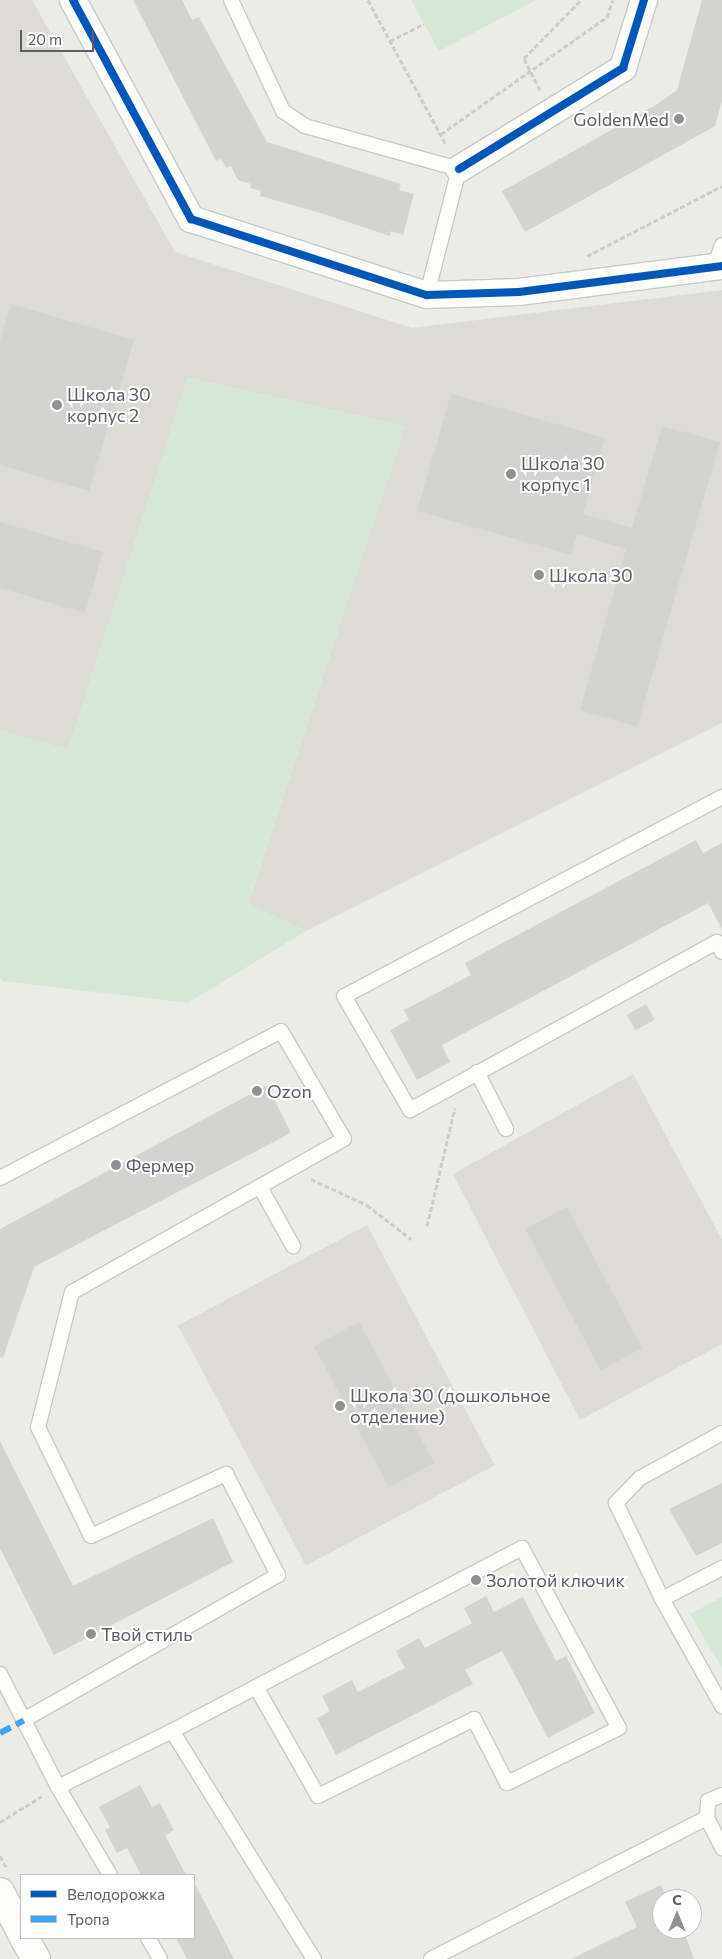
<!DOCTYPE html>
<meta charset="utf-8">
<style>
body{margin:0}
#map{position:relative;width:722px;height:1959px;overflow:hidden;background:#ecece7;font-family:Commissioner,sans-serif}
div>[style]{position:absolute}
.education>*{inset:0;background:#dcdcd5;transform-origin:0 0}
.green>*{inset:0;background:#d5e8d6}
.building>*{inset:0;background:#d3d3d0;transform-origin:0 0}
.path>*{height:3px;margin-top:-1.5px;transform-origin:0;background:repeating-linear-gradient(90deg,#c9cdcb 0 5px,transparent 0 7.5px)}
.roads{filter:drop-shadow(1px 0 #c8c9c7) drop-shadow(-1px 0 #c8c9c7) drop-shadow(0 1px #c8c9c7) drop-shadow(0 -1px #c8c9c7)}
.service>*{height:14px;margin:-7px;padding:0 7px;transform-origin:7px;border-radius:7px;background:#fcfcfb}
.minor>*{height:26px;margin:-13px;padding:0 13px;transform-origin:13px;border-radius:13px;background:#fcfcfb}
.secondary>*{height:28px;margin:-14px;padding:0 14px;transform-origin:14px;border-radius:14px;background:#fcfcfb}
.quiet>*{height:6px;margin-top:-3px;transform-origin:0;background:repeating-linear-gradient(90deg,#40a5ee 0 12px,transparent 0 18px)}
.cycleway>*{height:8px;margin:-4px;padding:0 4px;transform-origin:4px;border-radius:4px;background:#0057b8}
.dots>*{width:14px;height:14px;translate:-50% -50%;box-sizing:border-box;border:2px solid #fff;border-radius:50%}
span{translate:-50% -50%;white-space:nowrap;text-align:center;line-height:1.15;-webkit-text-stroke:4px #fff;paint-order:stroke}
.poi-label{font-size:18px;color:#5c5e64}
.right{translate:-100% -50%;text-align:right}
.left{translate:0 -50%;text-align:left}
.legend{position:absolute;left:20px;top:1874px;width:175px;height:65px;box-sizing:border-box;background:#fff;border:1px solid #bebfc1;margin:0;padding:6px 9px;list-style:none;font-size:15px;color:#5c5e64}
.legend li{display:flex;align-items:center;gap:10px;height:25px}
.legend b{width:25px;border:1px solid #bebfc1}
.north{position:absolute;left:652px;top:1889px;width:50px;height:50px;box-sizing:border-box;background:#fff;border:1px solid #bebfc1;border-radius:50%;rotate:0deg;font-size:14px;font-weight:700;line-height:20px;text-align:center;color:#5c5e64}
.north::after{content:'';display:block;margin:auto;width:18px;height:22px;background:#8e9092;clip-path:polygon(50% 0,100% 100%,50% 72%,0 100%)}
.scale{position:absolute;left:20px;top:30px;width:74px;height:22px;box-sizing:border-box;border:2px solid #5c5e64;border-top:0;padding-left:6px;font-size:15px;line-height:18px;white-space:nowrap;color:#5c5e64;-webkit-text-stroke:4px #fff;paint-order:stroke}
</style>
<div id="map">
<div class="education">
<i style="clip-path:polygon(0 0,32px 0,175px 252px,412px 328px,722px 290px,722px 723px,306px 931px,248px 904px,405px 426px,188px 378px,68px 750px,0 730px)"></i>
<i style="clip-path:polygon(633px 1074px,722px 1240px,722px 1344px,580px 1420px,453px 1174px)"></i>
<i style="left:367px;top:1225px;width:272px;height:214px;rotate:62deg"></i>
</div>
<div class="green">
<i style="clip-path:polygon(411px 0,536px 0,439px 51px)"></i>
<i style="clip-path:polygon(188px 378px,405px 426px,248px 903px,306px 931px,188px 1003px,2px 981px,0 977px,0 730px,68px 750px)"></i>
<i style="clip-path:polygon(722px 1597px,722px 1668px,690px 1614px)"></i>
</div>
<div class="building">
<i style="clip-path:polygon(133px 0,182px 0,192px 20px,199px 17px,267px 142px,401px 184px,399px 190px,414px 194px,403px 235px,391px 231px,390px 236px,317px 212px,260px 196px,261px 191px,250px 188px,251px 184px,238px 180px,231px 166px,226px 168px,221px 159px,216px 161px)"></i>
<i style="clip-path:polygon(702px 0,722px 0,722px 101px,715px 126px,525px 232px,502px 191px,656px 105px,677px 90px)"></i>
<i style="clip-path:polygon(11px 304px,134px 340px,89px 491px,0 465px,0 341px)"></i>
<i style="clip-path:polygon(451px 394px,605px 438px,583px 514px,632px 528px,662px 426px,720px 442px,637px 727px,580px 710px,626px 549px,577px 534px,571px 555px,417px 511px)"></i>
<i style="clip-path:polygon(0 522px,103px 552px,85px 613px,0 588px)"></i>
<i style="clip-path:polygon(696px 840px,703px 853px,722px 843px,722px 929px,708px 903px,442px 1045px,450px 1062px,417px 1080px,390px 1030px,409px 1020px,404px 1010px,471px 975px,465px 963px)"></i>
<i style="left:646px;top:1004px;width:18px;height:22px;rotate:61deg"></i>
<i style="clip-path:polygon(267px 1085px,291px 1133px,34px 1267px,3px 1358px,0 1357px,0 1229px)"></i>
<i style="left:567px;top:1207px;width:160px;height:47px;rotate:62deg"></i>
<i style="left:359px;top:1322px;width:160px;height:51px;rotate:62deg"></i>
<i style="clip-path:polygon(0 1441px,73px 1586px,213px 1518px,233px 1562px,54px 1655px,0 1548px)"></i>
<i style="clip-path:polygon(722px 1483px,722px 1543px,696px 1556px,669px 1509px)"></i>
<i style="clip-path:polygon(486px 1596px,494px 1612px,523px 1597px,556px 1661px,566px 1656px,595px 1713px,548px 1738px,502px 1651px,465px 1670px,473px 1684px,336px 1755px,317px 1718px,330px 1711px,322px 1696px,352px 1680px,358px 1692px,405px 1668px,396px 1651px,419px 1638px,425px 1648px,472px 1623px,464px 1608px)"></i>
<i style="clip-path:polygon(140px 1785px,152px 1807px,160px 1803px,174px 1830px,165px 1835px,186px 1875px,141px 1875px,127px 1848px,117px 1853px,105px 1830px,110px 1827px,99px 1807px)"></i>
<i style="clip-path:polygon(194px 1882px,234px 1959px,187px 1959px,176px 1938px,194px 1938px)"></i>
<i style="clip-path:polygon(661px 1885px,668px 1899px,662px 1899px,662px 1929px,683px 1929px,694px 1959px,571px 1959px,637px 1927px,625px 1902px)"></i>
</div>
<div class="path">
<i style="left:368px;top:0;width:165px;rotate:61.7deg"></i>
<i style="left:390px;top:41px;width:38px;rotate:-27deg"></i>
<i style="left:540px;top:90px;width:36px;rotate:-117deg"></i>
<i style="left:524px;top:58px;width:81px;rotate:-45.5deg"></i>
<i style="left:441px;top:134px;width:203px;rotate:-35.2deg"></i>
<i style="left:607px;top:17px;width:18px;rotate:-71deg"></i>
<i style="left:587px;top:256px;width:152px;rotate:-27.4deg"></i>
<i style="left:311px;top:1179px;width:62px;rotate:24.9deg"></i>
<i style="left:367px;top:1205px;width:56px;rotate:37.7deg"></i>
<i style="left:427px;top:1226px;width:121px;rotate:-76.7deg"></i>
<i style="left:0;top:1822px;width:49px;rotate:-31.8deg"></i>
<i style="left:0;top:1856px;width:13px;rotate:61deg"></i>
</div>
<div class="roads">
<div class="service">
<i style="left:231px;top:0;width:123px;rotate:64.9deg"></i>
<i style="left:283px;top:111px;width:27px;rotate:34deg"></i>
<i style="left:305px;top:126px;width:160px;rotate:15.6deg"></i>
<i style="left:459px;top:169px;width:130px;rotate:104.3deg"></i>
<i style="left:714px;top:268px;width:24px;rotate:-71deg"></i>
<i style="left:722px;top:797px;width:427px;rotate:152.2deg"></i>
<i style="left:344px;top:996px;width:132px;rotate:59.9deg"></i>
<i style="left:410px;top:1110px;width:350px;rotate:-28.7deg"></i>
<i style="left:717px;top:942px;width:11px;rotate:63deg"></i>
<i style="left:477px;top:1072px;width:64px;rotate:63deg"></i>
<i style="left:0;top:1178px;width:317px;rotate:-27.6deg"></i>
<i style="left:281px;top:1031px;width:125px;rotate:59.7deg"></i>
<i style="left:344px;top:1139px;width:312px;rotate:150.6deg"></i>
<i style="left:72px;top:1292px;width:139px;rotate:104.1deg"></i>
<i style="left:38px;top:1427px;width:121px;rotate:64.1deg"></i>
<i style="left:91px;top:1536px;width:149px;rotate:-24.7deg"></i>
<i style="left:226px;top:1474px;width:114px;rotate:62.8deg"></i>
<i style="left:278px;top:1575px;width:292px;rotate:150.3deg"></i>
<i style="left:260px;top:1187px;width:68px;rotate:60.8deg"></i>
<i style="left:722px;top:1433px;width:94px;rotate:151.2deg"></i>
<i style="left:640px;top:1478px;width:35px;rotate:134deg"></i>
<i style="left:616px;top:1503px;width:106px;rotate:64.4deg"></i>
<i style="left:662px;top:1599px;width:68px;rotate:-27.3deg"></i>
<i style="left:662px;top:1599px;width:123px;rotate:60.7deg"></i>
<i style="left:0;top:1674px;width:127px;rotate:62.8deg"></i>
<i style="left:58px;top:1787px;width:102px;rotate:59.4deg"></i>
<i style="left:172px;top:1731px;width:95px;rotate:-27.6deg"></i>
<i style="left:256px;top:1687px;width:300px;rotate:-27.6deg"></i>
<i style="left:522px;top:1548px;width:204px;rotate:61.7deg"></i>
<i style="left:619px;top:1728px;width:125px;rotate:153.8deg"></i>
<i style="left:507px;top:1783px;width:72px;rotate:-117.3deg"></i>
<i style="left:474px;top:1719px;width:174px;rotate:153.7deg"></i>
<i style="left:318px;top:1796px;width:125px;rotate:-119.6deg"></i>
<i style="left:58px;top:1787px;width:127px;rotate:-26.2deg"></i>
<i style="left:172px;top:1731px;width:269px;rotate:58.1deg"></i>
<i style="left:722px;top:1795px;width:15px;rotate:157deg"></i>
<i style="left:708px;top:1801px;width:17px;rotate:93deg"></i>
<i style="left:707px;top:1818px;width:34px;rotate:63deg"></i>
<i style="left:148px;top:1938px;width:24px;rotate:60deg"></i>
<i style="left:431px;top:1959px;width:310px;rotate:-27.1deg"></i>
</div>
<div class="minor">
<i style="left:73px;top:0;width:249px;rotate:61.7deg"></i>
<i style="left:191px;top:219px;width:248px;rotate:17.9deg"></i>
<i style="left:427px;top:295px;width:92px;rotate:-1.9deg"></i>
<i style="left:519px;top:292px;width:205px;rotate:-7.3deg"></i>
<i style="left:459px;top:169px;width:193px;rotate:-31.6deg"></i>
<i style="left:623px;top:68px;width:71px;rotate:-72.8deg"></i>
</div>
<div class="secondary">
<i style="left:0;top:1892px;width:45px;rotate:62.3deg"></i>
<i style="left:24px;top:1938px;width:24px;rotate:60deg"></i>
</div>
</div>
<div class="quiet">
<i style="left:0;top:1733px;width:27px;rotate:-28deg"></i>
</div>
<div class="cycleway">
<i style="left:73px;top:0;width:249px;rotate:61.7deg"></i>
<i style="left:191px;top:219px;width:248px;rotate:17.9deg"></i>
<i style="left:427px;top:295px;width:92px;rotate:-1.9deg"></i>
<i style="left:519px;top:292px;width:205px;rotate:-7.3deg"></i>
<i style="left:459px;top:169px;width:193px;rotate:-31.6deg"></i>
<i style="left:623px;top:68px;width:71px;rotate:-72.8deg"></i>
</div>
<div class="dots">
<i style="left:679px;top:119px;background:#8e9092"></i>
<i style="left:57px;top:405px;background:#8e9092"></i>
<i style="left:511px;top:474px;background:#8e9092"></i>
<i style="left:539px;top:575px;background:#8e9092"></i>
<i style="left:257px;top:1091px;background:#8e9092"></i>
<i style="left:116px;top:1165px;background:#8e9092"></i>
<i style="left:340px;top:1406px;background:#8e9092"></i>
<i style="left:476px;top:1580px;background:#8e9092"></i>
<i style="left:91px;top:1634px;background:#8e9092"></i>
</div>
<div class="poi-label">
<span class="right" style="left:669px;top:119px">GoldenMed</span>
<span class="left" style="left:67px;top:405px">Школа 30<br>корпус 2</span>
<span class="left" style="left:521px;top:474px">Школа 30<br>корпус 1</span>
<span class="left" style="left:549px;top:575px">Школа 30</span>
<span class="left" style="left:267px;top:1091px">Ozon</span>
<span class="left" style="left:126px;top:1165px">Фермер</span>
<span class="left" style="left:350px;top:1406px">Школа 30 (дошкольное<br>отделение)</span>
<span class="left" style="left:486px;top:1580px">Золотой ключик</span>
<span class="left" style="left:101px;top:1634px">Твой стиль</span>
</div>
<ul class="legend">
<li><b style="height:6px;background:#0057b8"></b>Велодорожка</li>
<li><b style="height:6px;background:#40a5ee"></b>Тропа</li>
</ul>
<div class="north">С</div>
<div class="scale">20 m</div>
</div>
